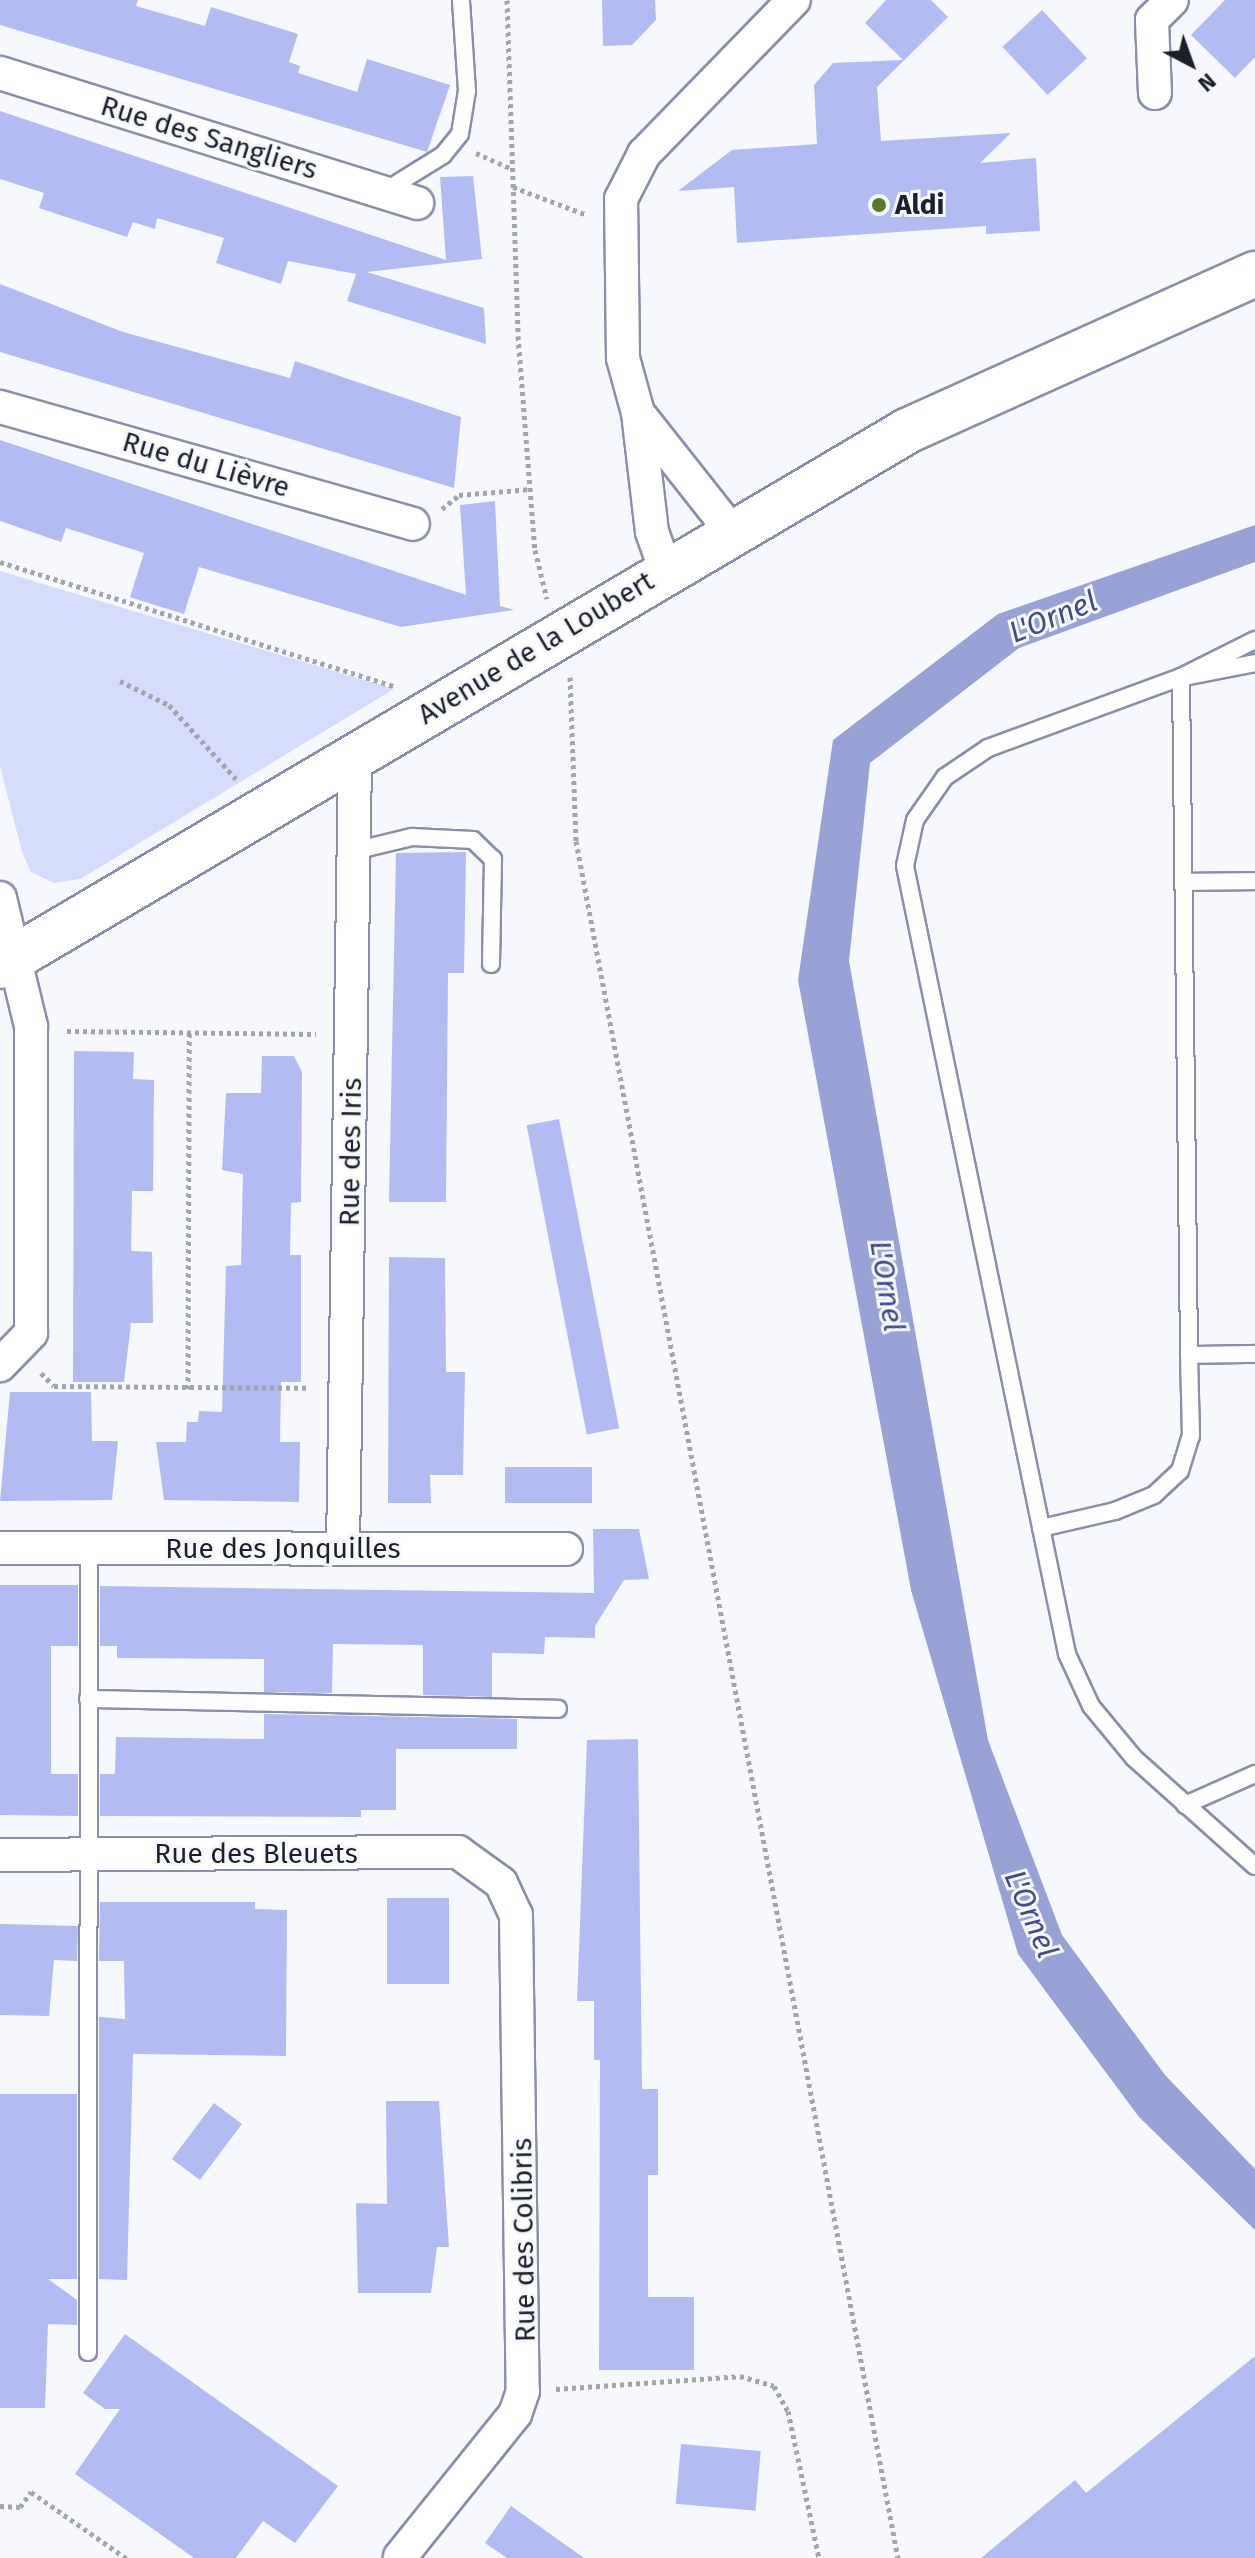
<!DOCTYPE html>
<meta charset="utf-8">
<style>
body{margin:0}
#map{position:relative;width:1255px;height:2558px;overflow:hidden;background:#f6f8fd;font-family:"Fira Sans",sans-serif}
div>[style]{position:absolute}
.green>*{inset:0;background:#d5dcfc}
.water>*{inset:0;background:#99a2d7}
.building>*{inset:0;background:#b2bcf2;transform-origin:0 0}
.path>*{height:5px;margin-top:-2.5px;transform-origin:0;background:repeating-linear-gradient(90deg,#a3a5ac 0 4px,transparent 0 8px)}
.roads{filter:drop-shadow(2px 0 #8a8ea8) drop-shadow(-2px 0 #8a8ea8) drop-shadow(0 2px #8a8ea8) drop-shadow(0 -2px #8a8ea8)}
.lane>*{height:16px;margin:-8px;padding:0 8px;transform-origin:8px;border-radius:8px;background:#fff}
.street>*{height:32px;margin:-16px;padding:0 16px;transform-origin:16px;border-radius:16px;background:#fff}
.secondary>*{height:44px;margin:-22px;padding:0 22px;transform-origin:22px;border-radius:22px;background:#fff}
.dots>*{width:22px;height:22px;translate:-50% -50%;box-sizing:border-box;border:4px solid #f6f8fd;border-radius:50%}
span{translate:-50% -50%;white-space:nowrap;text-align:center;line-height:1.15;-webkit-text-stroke:6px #f6f8fd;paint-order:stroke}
.street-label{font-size:28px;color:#1d1f29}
.poi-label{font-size:28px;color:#1d1f29;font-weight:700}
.left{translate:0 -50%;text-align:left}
.water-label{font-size:30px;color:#43498b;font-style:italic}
.north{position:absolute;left:1151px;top:24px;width:80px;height:80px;-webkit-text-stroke:6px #f6f8fd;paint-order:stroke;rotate:139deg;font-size:22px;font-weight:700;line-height:32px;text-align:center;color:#1d1f29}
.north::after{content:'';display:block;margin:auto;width:28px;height:36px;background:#1d1f29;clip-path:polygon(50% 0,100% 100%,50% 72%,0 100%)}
</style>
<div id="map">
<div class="green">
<i style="clip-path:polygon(0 571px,394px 689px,80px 879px,54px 883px,31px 872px,22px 852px,0 766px)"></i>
</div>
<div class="water">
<i style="clip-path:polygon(1255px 525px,1255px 562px,1019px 648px,870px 763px,849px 961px,988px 1740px,1062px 1935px,1165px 2075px,1255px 2169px,1255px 2230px,1139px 2117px,1018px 1954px,911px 1590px,798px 980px,833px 740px,998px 614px)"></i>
</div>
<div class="building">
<i style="clip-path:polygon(0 0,138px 0,136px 6px,205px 26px,211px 7px,298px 34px,289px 62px,300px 66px,298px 73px,357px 92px,367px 59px,450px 85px,427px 152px,0 25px)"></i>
<i style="clip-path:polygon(602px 0,655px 0,656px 20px,632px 45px,603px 46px)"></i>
<i style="clip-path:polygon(886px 0,931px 0,948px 17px,877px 87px,881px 141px,1011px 133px,980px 163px,1036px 158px,1040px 231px,986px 234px,986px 226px,737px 243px,734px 187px,678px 191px,732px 150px,817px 144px,814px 85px,833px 63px,903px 60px,865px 23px)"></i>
<i style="clip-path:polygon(1225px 0,1255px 0,1255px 57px,1235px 78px,1191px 35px)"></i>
<i style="left:1042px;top:10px;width:66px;height:54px;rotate:47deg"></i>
<i style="clip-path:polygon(0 111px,446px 260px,440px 177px,473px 176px,482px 259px,367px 272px,484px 308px,486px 344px,347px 301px,356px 274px,288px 261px,281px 284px,216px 263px,224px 238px,157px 218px,155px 229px,133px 222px,127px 237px,39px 208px,44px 193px,0 179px)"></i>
<i style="clip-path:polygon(0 284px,123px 332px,290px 378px,295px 361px,461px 417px,454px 488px,0 352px)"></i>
<i style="clip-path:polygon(0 440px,466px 595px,460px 505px,495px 501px,500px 606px,514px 610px,401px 627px,199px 567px,184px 614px,145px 602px,130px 597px,144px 553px,66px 528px,61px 542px,0 521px)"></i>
<i style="clip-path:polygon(466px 852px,464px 973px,448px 973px,446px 1202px,389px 1202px,396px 853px)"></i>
<i style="clip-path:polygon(74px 1051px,134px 1052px,133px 1079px,154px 1080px,153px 1191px,132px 1191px,131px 1251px,152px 1252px,153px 1323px,131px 1323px,124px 1382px,73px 1382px)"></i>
<i style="clip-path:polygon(262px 1056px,294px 1056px,302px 1072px,301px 1202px,291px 1203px,290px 1255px,301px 1255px,301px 1382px,281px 1382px,280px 1442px,300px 1442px,299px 1502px,164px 1500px,156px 1442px,186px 1442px,187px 1422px,198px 1422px,199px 1411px,222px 1412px,226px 1266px,241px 1265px,243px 1174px,222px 1170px,226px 1093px,261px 1093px)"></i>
<i style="left:559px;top:1119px;width:315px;height:33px;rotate:79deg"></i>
<i style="clip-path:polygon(389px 1257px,445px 1258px,446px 1372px,465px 1372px,463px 1475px,430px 1475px,431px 1503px,388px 1503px)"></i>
<i style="clip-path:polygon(10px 1392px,91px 1392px,92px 1441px,118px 1441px,112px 1500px,0 1501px)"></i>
<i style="left:505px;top:1467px;width:87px;height:36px"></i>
<i style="clip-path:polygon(593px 1529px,639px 1529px,649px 1579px,624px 1580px,595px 1626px,595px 1638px,545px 1637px,544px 1654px,492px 1653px,492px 1697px,423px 1695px,423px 1645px,333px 1644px,332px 1693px,264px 1692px,264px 1659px,117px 1658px,117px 1646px,100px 1646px,100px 1586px,594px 1593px)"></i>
<i style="clip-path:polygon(0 1585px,78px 1585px,78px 1646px,51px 1646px,51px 1774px,78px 1774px,78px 1816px,0 1815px)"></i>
<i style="clip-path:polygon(264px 1714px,517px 1719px,517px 1749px,396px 1749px,396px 1810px,361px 1810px,361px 1817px,100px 1816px,100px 1774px,115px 1774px,116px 1737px,264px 1739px)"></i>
<i style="clip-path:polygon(638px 1739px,642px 2089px,658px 2089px,658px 2175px,648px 2175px,648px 2297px,694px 2297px,694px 2370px,599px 2370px,600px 2060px,594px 2060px,594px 2001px,577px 2001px,587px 1740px)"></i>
<i style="left:387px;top:1898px;width:62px;height:86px"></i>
<i style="clip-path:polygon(100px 1902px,255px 1902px,255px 1909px,287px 1910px,286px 2056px,133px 2054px,127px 2280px,99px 2279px,99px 2017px,125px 2019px,124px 1961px,99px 1961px)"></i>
<i style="clip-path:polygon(0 1924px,78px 1926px,77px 1961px,54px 1960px,49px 2016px,0 2015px)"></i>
<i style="clip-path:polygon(0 2094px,77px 2094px,77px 2279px,48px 2279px,77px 2300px,77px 2325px,48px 2324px,45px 2408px,0 2408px)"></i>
<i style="clip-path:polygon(386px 2101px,439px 2101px,449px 2247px,437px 2247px,431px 2293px,358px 2293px,356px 2203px,387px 2204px)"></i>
<i style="left:214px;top:2103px;width:35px;height:70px;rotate:37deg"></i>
<i style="clip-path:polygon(125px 2334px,338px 2486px,295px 2543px,263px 2521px,236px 2558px,194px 2558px,75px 2474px,120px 2409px,105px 2409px,83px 2393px)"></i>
<i style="clip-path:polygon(1255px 2356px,1255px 2558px,981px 2558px,1075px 2480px,1086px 2493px)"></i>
<i style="left:681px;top:2444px;width:80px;height:60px;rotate:5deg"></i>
<i style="clip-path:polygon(511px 2506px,584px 2558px,507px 2558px,485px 2543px)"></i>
</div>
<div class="path">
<i style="left:507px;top:0;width:336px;rotate:88.1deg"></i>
<i style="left:518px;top:336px;width:215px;rotate:85.5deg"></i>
<i style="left:535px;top:550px;width:50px;rotate:76.2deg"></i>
<i style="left:476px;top:153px;width:39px;rotate:24deg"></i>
<i style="left:513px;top:187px;width:79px;rotate:20.7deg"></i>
<i style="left:442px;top:509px;width:22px;rotate:-39deg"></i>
<i style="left:459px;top:495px;width:71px;rotate:-4.8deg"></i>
<i style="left:0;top:562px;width:413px;rotate:17.5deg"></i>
<i style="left:570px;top:677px;width:164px;rotate:87.9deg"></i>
<i style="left:576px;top:841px;width:1747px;rotate:79.38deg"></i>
<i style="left:120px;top:681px;width:55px;rotate:26.1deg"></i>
<i style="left:169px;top:705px;width:101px;rotate:47.8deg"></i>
<i style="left:67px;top:1031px;width:249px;rotate:0.7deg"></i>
<i style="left:41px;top:1373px;width:18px;rotate:45deg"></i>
<i style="left:54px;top:1386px;width:256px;rotate:0.4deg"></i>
<i style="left:188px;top:1389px;width:357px;rotate:-89.8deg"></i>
<i style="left:556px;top:2389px;width:184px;rotate:-4deg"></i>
<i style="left:740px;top:2376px;width:35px;rotate:16deg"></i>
<i style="left:774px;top:2386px;width:29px;rotate:61deg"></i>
<i style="left:788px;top:2411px;width:150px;rotate:78.1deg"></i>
<i style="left:0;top:2506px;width:20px;rotate:3deg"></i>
<i style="left:20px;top:2507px;width:19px;rotate:-54deg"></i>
<i style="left:31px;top:2492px;width:116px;rotate:34.8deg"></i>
</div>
<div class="roads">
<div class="lane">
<i style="left:385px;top:191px;width:68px;rotate:-31.8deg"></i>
<i style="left:443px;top:155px;width:27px;rotate:-51deg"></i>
<i style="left:460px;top:134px;width:44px;rotate:-80.8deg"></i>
<i style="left:467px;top:91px;width:91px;rotate:-93.8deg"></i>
<i style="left:1255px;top:640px;width:83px;rotate:153.4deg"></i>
<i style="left:1181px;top:677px;width:206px;rotate:159.8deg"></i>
<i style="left:988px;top:748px;width:52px;rotate:146deg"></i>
<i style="left:945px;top:777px;width:52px;rotate:124.9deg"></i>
<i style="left:915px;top:820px;width:47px;rotate:102.3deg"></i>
<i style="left:905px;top:866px;width:804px;rotate:78.38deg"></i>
<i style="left:1067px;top:1654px;width:57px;rotate:65.2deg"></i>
<i style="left:1091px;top:1706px;width:67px;rotate:50.4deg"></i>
<i style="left:1134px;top:1758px;width:162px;rotate:41.8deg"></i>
<i style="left:1181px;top:677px;width:678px;rotate:89.32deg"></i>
<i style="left:1189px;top:1355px;width:66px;rotate:-0.9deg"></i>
<i style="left:1183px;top:677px;width:73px;rotate:-11deg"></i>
<i style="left:354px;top:851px;width:60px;rotate:-13.6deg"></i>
<i style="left:412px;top:837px;width:61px;rotate:2.8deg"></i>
<i style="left:473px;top:840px;width:28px;rotate:44deg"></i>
<i style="left:493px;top:859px;width:105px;rotate:91.1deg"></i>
<i style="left:1184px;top:882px;width:71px;rotate:-0.8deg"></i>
<i style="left:1041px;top:1528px;width:76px;rotate:-12.9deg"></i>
<i style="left:1115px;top:1511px;width:42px;rotate:-22.3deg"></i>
<i style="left:1154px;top:1495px;width:35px;rotate:-43deg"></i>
<i style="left:1180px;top:1471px;width:37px;rotate:-73deg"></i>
<i style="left:1191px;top:1436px;width:81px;rotate:-91.4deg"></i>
<i style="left:88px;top:1699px;width:470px;rotate:1.2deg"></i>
<i style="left:1185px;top:1805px;width:77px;rotate:-23.9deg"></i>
<i style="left:88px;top:2352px;width:803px;rotate:-89.93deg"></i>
</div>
<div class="street">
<i style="left:0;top:73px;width:437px;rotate:17.3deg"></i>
<i style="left:1155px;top:93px;width:73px;rotate:-92.4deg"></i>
<i style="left:1152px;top:20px;width:28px;rotate:-45deg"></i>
<i style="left:0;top:407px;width:429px;rotate:15.8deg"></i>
<i style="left:638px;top:413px;width:152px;rotate:51.7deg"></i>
<i style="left:666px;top:571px;width:41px;rotate:-109.7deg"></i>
<i style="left:652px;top:532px;width:120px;rotate:-96.7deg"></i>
<i style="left:638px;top:413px;width:57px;rotate:-105.3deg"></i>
<i style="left:623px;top:358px;width:159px;rotate:-90.7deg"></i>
<i style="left:621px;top:199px;width:51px;rotate:-62.9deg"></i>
<i style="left:644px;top:154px;width:215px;rotate:-45.8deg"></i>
<i style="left:0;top:898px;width:132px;rotate:76.4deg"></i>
<i style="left:31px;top:1026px;width:307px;rotate:90deg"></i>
<i style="left:31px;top:1333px;width:45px;rotate:134.1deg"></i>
<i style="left:0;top:1548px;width:566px;rotate:0.1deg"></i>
<i style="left:343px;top:1549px;width:794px;rotate:-89.13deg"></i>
<i style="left:0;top:1855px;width:458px;rotate:-0.4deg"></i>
<i style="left:458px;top:1852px;width:53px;rotate:35.8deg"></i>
<i style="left:501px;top:1883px;width:35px;rotate:65deg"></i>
<i style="left:516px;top:1915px;width:476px;rotate:89.2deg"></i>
<i style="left:523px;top:2391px;width:24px;rotate:109deg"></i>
<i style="left:515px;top:2414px;width:184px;rotate:128.8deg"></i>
</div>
<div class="secondary">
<i style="left:0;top:966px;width:1053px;rotate:-30.53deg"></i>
<i style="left:907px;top:431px;width:382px;rotate:-24.3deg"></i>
</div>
</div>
<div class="dots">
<i style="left:879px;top:205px;background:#5c782c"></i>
</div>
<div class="street-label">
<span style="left:209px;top:138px;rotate:17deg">Rue des Sangliers</span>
<span style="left:206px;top:465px;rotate:16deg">Rue du Lièvre</span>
<span style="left:536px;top:648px;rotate:-31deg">Avenue de la Loubert</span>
<span style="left:351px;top:1152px;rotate:-89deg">Rue des Iris</span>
<span style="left:283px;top:1549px">Rue des Jonquilles</span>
<span style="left:256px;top:1854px">Rue des Bleuets</span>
<span style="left:524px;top:2240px;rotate:-91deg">Rue des Colibris</span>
</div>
<div class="poi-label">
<span class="left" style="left:895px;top:205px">Aldi</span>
</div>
<div class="water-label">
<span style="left:1053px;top:617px;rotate:-22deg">L'Ornel</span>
<span style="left:887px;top:1286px;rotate:81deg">L'Ornel</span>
<span style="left:1031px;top:1914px;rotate:67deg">L'Ornel</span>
</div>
<div class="north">N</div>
</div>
